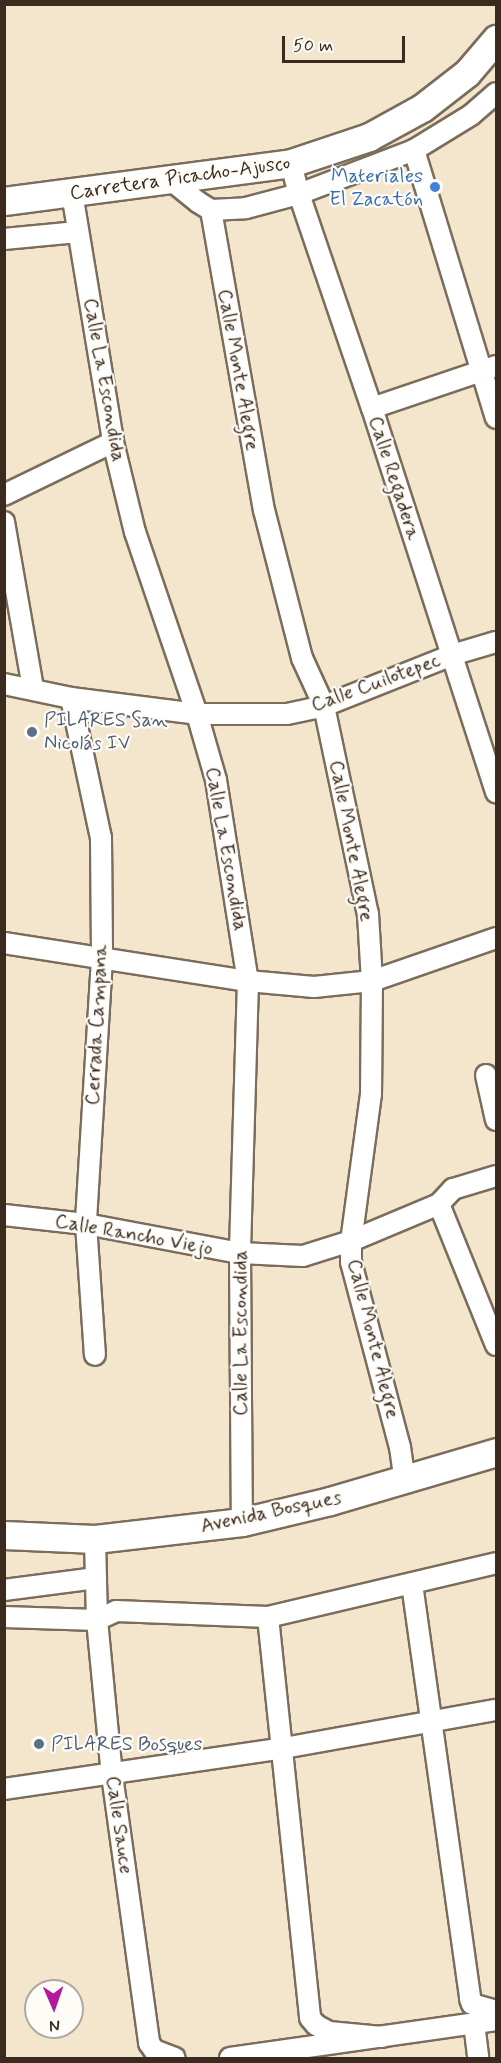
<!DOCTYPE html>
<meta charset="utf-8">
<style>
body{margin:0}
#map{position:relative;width:501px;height:2063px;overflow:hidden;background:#f3e6cd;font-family:Mynerve,sans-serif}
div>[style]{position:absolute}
.roads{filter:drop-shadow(2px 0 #7b6c5b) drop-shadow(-2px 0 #7b6c5b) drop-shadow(0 2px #7b6c5b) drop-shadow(0 -2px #7b6c5b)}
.street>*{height:20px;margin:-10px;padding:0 10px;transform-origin:10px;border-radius:10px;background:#fff}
.secondary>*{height:27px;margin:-13.5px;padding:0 13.5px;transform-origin:13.5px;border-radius:13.5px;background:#fff}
.dots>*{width:16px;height:16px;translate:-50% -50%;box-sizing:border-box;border:3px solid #fdfcf7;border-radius:50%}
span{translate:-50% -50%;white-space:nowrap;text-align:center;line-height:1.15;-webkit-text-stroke:4.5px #fdfcf7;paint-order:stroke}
.shop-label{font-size:20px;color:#366cbe}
.right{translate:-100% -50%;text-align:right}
.street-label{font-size:20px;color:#3b2a1e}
.service-label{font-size:20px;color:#4e5e75}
.left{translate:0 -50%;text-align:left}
.frame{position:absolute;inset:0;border:6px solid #3b2a1e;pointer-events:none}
.north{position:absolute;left:24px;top:1979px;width:60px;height:60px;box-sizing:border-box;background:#fdfcf7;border:2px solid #afa8a0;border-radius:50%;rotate:178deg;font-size:16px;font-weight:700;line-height:24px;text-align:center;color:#3b2a1e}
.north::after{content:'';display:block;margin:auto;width:21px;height:27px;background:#b5179e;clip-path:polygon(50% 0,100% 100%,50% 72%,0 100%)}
.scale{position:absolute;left:282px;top:36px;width:123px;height:27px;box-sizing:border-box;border:3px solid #3b2a1e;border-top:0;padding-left:8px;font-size:18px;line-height:21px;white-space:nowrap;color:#3b2a1e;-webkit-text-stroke:4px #fdfcf7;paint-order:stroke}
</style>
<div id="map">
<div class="roads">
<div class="street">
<i style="left:414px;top:150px;width:280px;rotate:73deg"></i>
<i style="left:291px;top:163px;width:32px;rotate:76deg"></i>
<i style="left:299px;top:194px;width:226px;rotate:71.2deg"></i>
<i style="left:372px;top:408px;width:404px;rotate:72.1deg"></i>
<i style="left:172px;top:181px;width:33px;rotate:39deg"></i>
<i style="left:198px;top:202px;width:15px;rotate:32deg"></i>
<i style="left:211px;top:210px;width:35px;rotate:-3deg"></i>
<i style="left:246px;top:208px;width:55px;rotate:-14.8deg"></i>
<i style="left:299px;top:194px;width:123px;rotate:-20.9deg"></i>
<i style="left:414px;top:150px;width:67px;rotate:-31.6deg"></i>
<i style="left:471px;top:115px;width:33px;rotate:-41deg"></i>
<i style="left:72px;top:193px;width:252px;rotate:80.6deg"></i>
<i style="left:113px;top:442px;width:93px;rotate:76.3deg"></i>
<i style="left:135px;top:532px;width:192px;rotate:71.2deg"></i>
<i style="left:197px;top:714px;width:69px;rotate:73.9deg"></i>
<i style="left:216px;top:780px;width:204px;rotate:81deg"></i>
<i style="left:248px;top:981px;width:272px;rotate:91.7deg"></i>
<i style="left:240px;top:1253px;width:269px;rotate:89.6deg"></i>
<i style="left:211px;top:210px;width:305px;rotate:80deg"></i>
<i style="left:264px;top:510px;width:153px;rotate:75.6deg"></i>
<i style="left:302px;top:658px;width:53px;rotate:65.4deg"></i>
<i style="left:324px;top:706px;width:213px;rotate:78.1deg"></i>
<i style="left:368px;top:914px;width:67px;rotate:86.6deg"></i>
<i style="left:372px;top:981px;width:113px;rotate:90.5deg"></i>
<i style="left:371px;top:1094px;width:148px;rotate:97.7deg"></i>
<i style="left:351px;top:1241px;width:21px;rotate:90deg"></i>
<i style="left:351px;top:1262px;width:191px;rotate:75.2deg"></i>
<i style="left:400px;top:1447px;width:34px;rotate:82deg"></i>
<i style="left:4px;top:239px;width:74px;rotate:-5.4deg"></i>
<i style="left:372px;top:408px;width:131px;rotate:-18.7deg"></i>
<i style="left:4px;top:495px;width:121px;rotate:-25.9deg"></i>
<i style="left:4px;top:522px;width:169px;rotate:80.1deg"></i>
<i style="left:4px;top:684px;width:68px;rotate:11.8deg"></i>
<i style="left:71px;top:698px;width:127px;rotate:7.2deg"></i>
<i style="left:197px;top:714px;width:90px"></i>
<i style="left:287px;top:714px;width:38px;rotate:-12deg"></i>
<i style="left:324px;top:706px;width:138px;rotate:-21.7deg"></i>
<i style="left:452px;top:655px;width:46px;rotate:-16.5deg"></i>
<i style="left:71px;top:698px;width:143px;rotate:77.9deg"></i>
<i style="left:101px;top:838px;width:121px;rotate:89.5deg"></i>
<i style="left:102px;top:959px;width:265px;rotate:93.5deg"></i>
<i style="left:86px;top:1224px;width:131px;rotate:86.1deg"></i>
<i style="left:4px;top:943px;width:247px;rotate:8.9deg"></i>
<i style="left:248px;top:981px;width:66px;rotate:5.2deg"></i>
<i style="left:314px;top:987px;width:58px;rotate:-5.9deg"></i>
<i style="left:372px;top:981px;width:131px;rotate:-19.1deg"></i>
<i style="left:486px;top:1075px;width:46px;rotate:77.5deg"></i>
<i style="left:439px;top:1204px;width:152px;rotate:68deg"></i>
<i style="left:4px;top:1215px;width:82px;rotate:6.3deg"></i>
<i style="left:86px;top:1224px;width:157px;rotate:10.7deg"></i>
<i style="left:240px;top:1253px;width:63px;rotate:2.7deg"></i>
<i style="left:303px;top:1256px;width:50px;rotate:-17.4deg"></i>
<i style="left:351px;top:1241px;width:95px;rotate:-22.8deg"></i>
<i style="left:439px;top:1204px;width:21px;rotate:-47deg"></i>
<i style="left:453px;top:1189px;width:45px;rotate:-16.8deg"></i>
<i style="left:95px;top:1539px;width:81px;rotate:88.6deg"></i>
<i style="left:97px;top:1620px;width:156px;rotate:84.5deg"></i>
<i style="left:112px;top:1775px;width:271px;rotate:82.1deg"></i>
<i style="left:149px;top:2043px;width:9px;rotate:54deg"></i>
<i style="left:154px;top:2050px;width:22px;rotate:21deg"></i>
<i style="left:412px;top:1584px;width:419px;rotate:82deg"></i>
<i style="left:470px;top:1999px;width:5px;rotate:68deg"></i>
<i style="left:472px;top:2004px;width:25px;rotate:16deg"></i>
<i style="left:4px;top:1590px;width:93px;rotate:-7.4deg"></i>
<i style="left:4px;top:1617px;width:93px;rotate:1.8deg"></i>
<i style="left:97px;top:1620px;width:21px;rotate:-25deg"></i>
<i style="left:116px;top:1611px;width:152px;rotate:2.3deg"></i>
<i style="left:268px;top:1617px;width:234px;rotate:-13.3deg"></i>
<i style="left:268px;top:1617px;width:403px;rotate:84deg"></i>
<i style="left:310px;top:2018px;width:9px;rotate:49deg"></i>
<i style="left:316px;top:2025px;width:15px;rotate:28deg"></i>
<i style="left:329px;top:2032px;width:53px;rotate:5.4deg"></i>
<i style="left:4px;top:1789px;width:283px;rotate:-8.3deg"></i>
<i style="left:284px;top:1748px;width:215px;rotate:-10.2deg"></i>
<i style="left:474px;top:2023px;width:35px;rotate:83deg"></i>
<i style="left:230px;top:2058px;width:269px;rotate:-8.1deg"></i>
</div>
<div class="secondary">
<i style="left:4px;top:201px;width:290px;rotate:-7.5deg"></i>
<i style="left:291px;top:163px;width:82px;rotate:-18.4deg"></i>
<i style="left:369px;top:137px;width:60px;rotate:-28.7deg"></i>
<i style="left:422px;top:108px;width:57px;rotate:-37.9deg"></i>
<i style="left:467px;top:73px;width:45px;rotate:-49.5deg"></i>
<i style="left:4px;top:1535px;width:91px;rotate:2.5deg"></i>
<i style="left:95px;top:1539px;width:148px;rotate:-6.6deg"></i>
<i style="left:242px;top:1522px;width:90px;rotate:-13.4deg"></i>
<i style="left:330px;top:1501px;width:173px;rotate:-16.4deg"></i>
</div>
</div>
<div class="dots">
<i style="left:435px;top:187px;background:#3f7fe0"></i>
<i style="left:32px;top:732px;background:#5c6f8a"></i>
<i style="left:39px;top:1744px;background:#5c6f8a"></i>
</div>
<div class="shop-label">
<span class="right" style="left:423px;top:188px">Materiales<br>El Zacatón</span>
</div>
<div class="street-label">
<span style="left:180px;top:178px;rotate:-8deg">Carretera Picacho-Ajusco</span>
<span style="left:238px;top:370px;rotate:80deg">Calle Monte Alegre</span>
<span style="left:104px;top:380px;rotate:80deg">Calle La Escondida</span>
<span style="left:394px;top:478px;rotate:72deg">Calle Regadera</span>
<span style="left:376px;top:683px;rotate:-20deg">Calle Cuilotepec</span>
<span style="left:351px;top:841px;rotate:79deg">Calle Monte Alegre</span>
<span style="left:226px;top:849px;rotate:80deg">Calle La Escondida</span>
<span style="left:97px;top:1025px;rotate:-87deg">Cerrada Campana</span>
<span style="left:134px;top:1235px;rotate:10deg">Calle Rancho Viejo</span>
<span style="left:241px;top:1333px;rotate:-90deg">Calle La Escondida</span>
<span style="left:373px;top:1339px;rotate:76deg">Calle Monte Alegre</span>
<span style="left:271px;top:1512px;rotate:-12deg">Avenida Bosques</span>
<span style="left:119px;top:1825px;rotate:82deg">Calle Sauce</span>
</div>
<div class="service-label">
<span class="left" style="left:44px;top:732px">PILARES San<br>Nicolás IV</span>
<span class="left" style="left:51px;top:1744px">PILARES Bosques</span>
</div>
<div class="frame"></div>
<div class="north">N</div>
<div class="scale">50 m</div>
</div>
